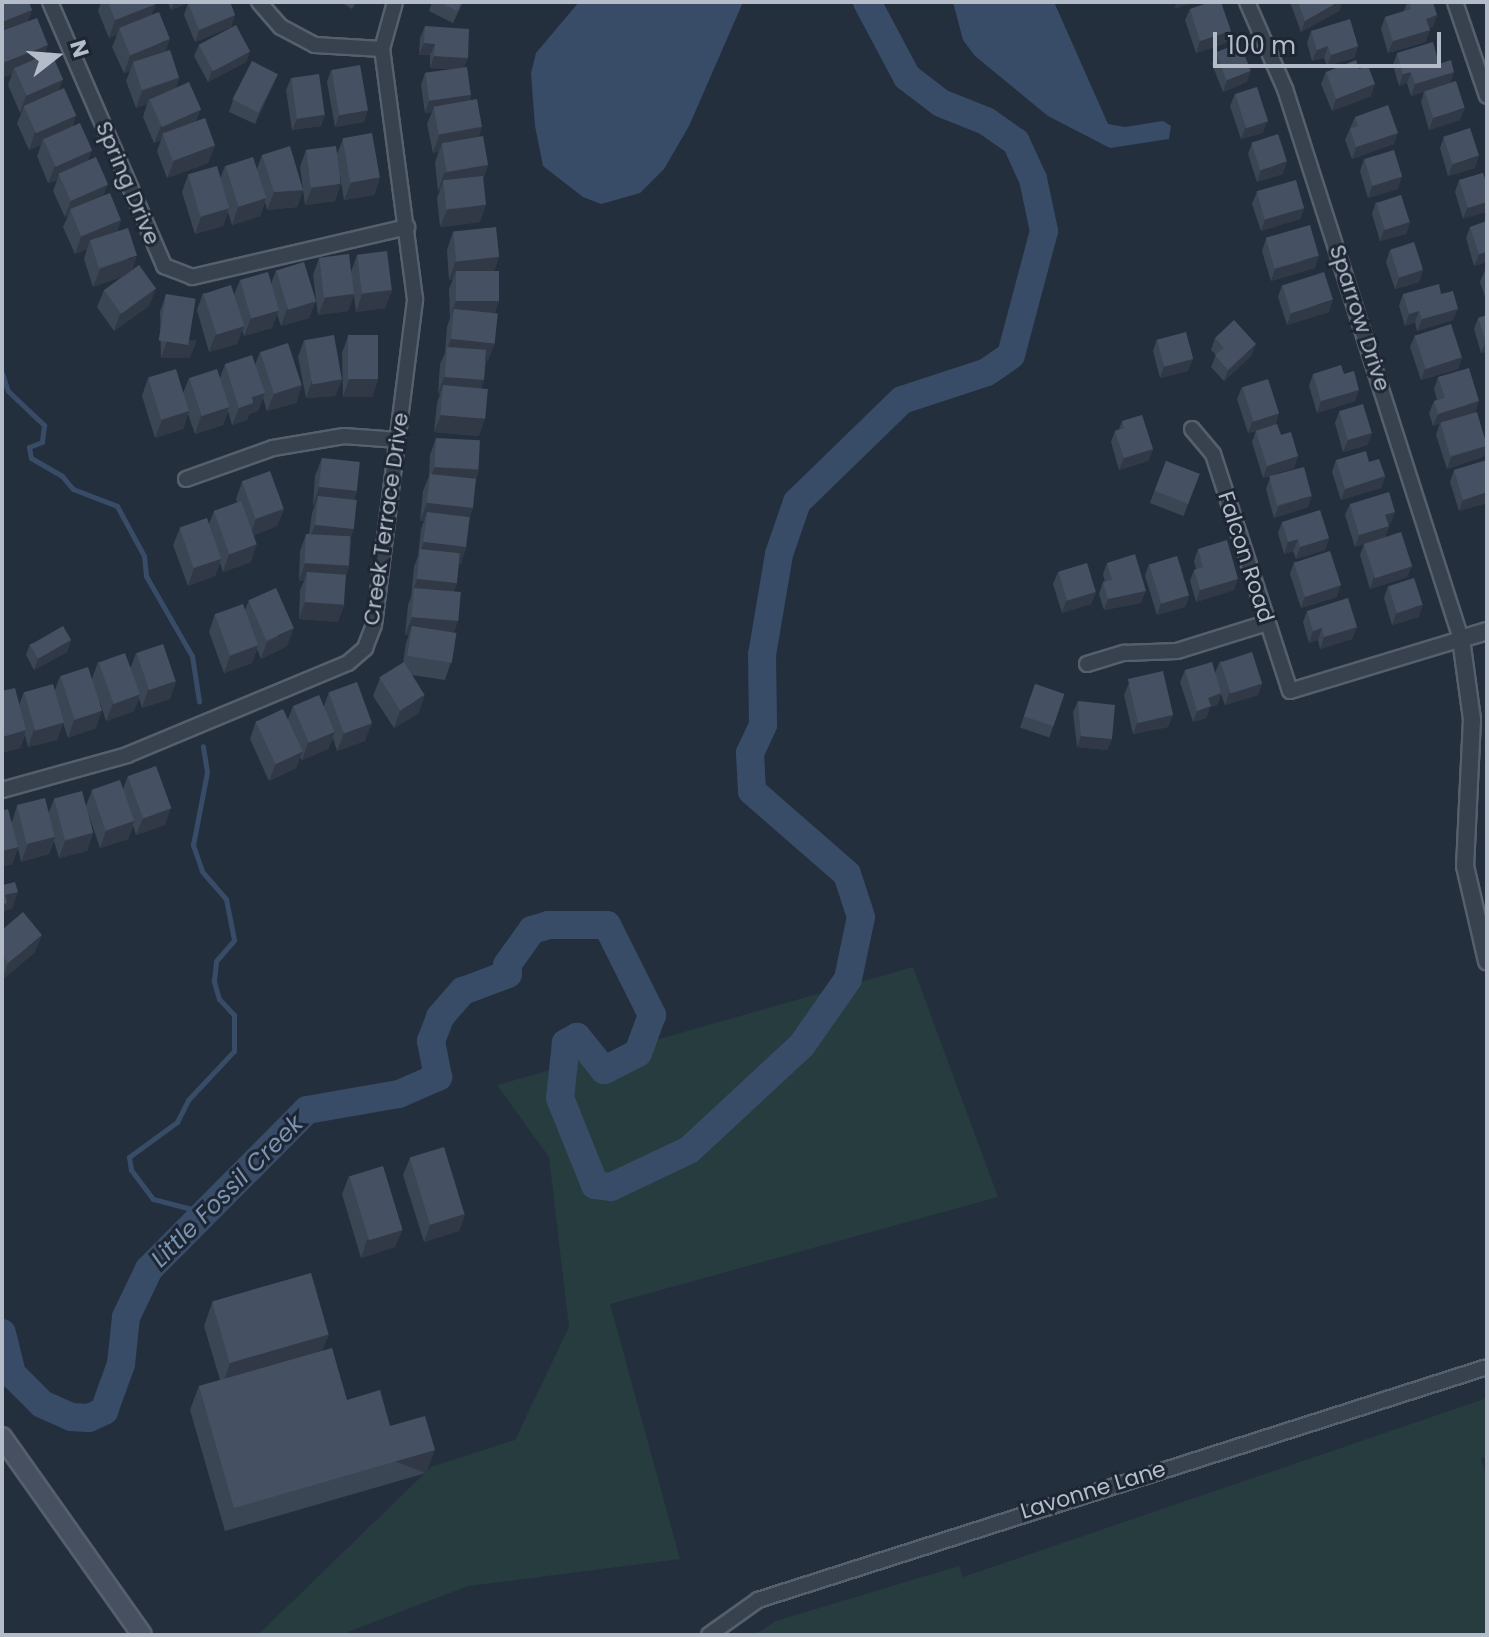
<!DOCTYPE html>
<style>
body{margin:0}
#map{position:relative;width:1489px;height:1637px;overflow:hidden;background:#242f3e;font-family:Poppins,sans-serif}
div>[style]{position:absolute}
.green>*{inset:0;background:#263c3f}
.water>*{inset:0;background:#394c67}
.stream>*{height:5px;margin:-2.5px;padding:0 2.5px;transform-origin:2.5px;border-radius:2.5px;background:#394c67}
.river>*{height:28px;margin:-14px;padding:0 14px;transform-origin:14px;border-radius:14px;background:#394c67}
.roads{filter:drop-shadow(2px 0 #565f6c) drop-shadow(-2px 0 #565f6c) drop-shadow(0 2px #565f6c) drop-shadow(0 -2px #565f6c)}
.minor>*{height:14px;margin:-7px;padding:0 7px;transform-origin:7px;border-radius:7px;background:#38414e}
.tertiary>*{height:16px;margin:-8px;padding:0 8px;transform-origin:8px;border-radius:8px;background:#38414e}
.secondary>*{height:18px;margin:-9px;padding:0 9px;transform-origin:9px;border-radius:9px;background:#465061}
.wall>*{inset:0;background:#3b4654;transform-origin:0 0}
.shaded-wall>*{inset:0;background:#303945;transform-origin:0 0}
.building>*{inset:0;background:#455162;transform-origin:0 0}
span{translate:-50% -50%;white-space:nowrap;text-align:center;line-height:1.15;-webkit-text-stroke:6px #1d2633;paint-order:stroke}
.street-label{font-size:22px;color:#b4bcc9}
.water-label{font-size:24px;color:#7c92b1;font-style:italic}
.frame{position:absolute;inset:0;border:4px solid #b4bcc9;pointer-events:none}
.north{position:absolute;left:16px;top:16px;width:80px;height:80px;-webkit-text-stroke:6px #1d2633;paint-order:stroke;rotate:73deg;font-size:22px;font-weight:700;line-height:32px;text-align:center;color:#b4bcc9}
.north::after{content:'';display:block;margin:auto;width:28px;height:36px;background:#b4bcc9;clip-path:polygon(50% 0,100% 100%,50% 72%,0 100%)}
.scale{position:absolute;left:1213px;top:32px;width:228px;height:36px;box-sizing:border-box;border:4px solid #b4bcc9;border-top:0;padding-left:10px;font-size:24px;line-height:28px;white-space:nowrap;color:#b4bcc9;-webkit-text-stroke:6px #1d2633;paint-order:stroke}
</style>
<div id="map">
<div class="green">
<i style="clip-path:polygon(913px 967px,998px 1197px,610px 1304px,680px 1559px,468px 1586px,340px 1635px,258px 1635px,431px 1467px,515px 1440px,569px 1327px,549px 1157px,497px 1085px)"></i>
<i style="clip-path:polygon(1487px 1398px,1487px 1456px,1481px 1459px,1487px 1479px,1487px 1635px,754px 1635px,776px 1621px,959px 1566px,963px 1577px)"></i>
</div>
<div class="water">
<i style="clip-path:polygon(579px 2px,743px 2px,689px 126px,664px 169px,640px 193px,601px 204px,583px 197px,543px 166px,535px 126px,531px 73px,536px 53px)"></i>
<i style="clip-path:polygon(953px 2px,1054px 2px,1108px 124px,1125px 127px,1163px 121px,1171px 126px,1169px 139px,1110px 148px,1048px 116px,975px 56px,963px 40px)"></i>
</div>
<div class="stream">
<i style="left:2px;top:373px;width:19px;rotate:72deg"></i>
<i style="left:8px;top:391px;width:50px;rotate:43.4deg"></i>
<i style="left:44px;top:425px;width:17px;rotate:97deg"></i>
<i style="left:42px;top:442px;width:14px;rotate:159deg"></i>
<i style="left:29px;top:447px;width:11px;rotate:80deg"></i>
<i style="left:31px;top:458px;width:36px;rotate:30deg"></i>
<i style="left:62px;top:476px;width:17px;rotate:50deg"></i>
<i style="left:73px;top:489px;width:47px;rotate:21.1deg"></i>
<i style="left:117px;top:506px;width:57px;rotate:61.6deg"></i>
<i style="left:144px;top:556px;width:20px;rotate:84deg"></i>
<i style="left:146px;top:576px;width:92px;rotate:60.1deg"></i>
<i style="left:192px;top:656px;width:46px;rotate:81.2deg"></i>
<i style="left:203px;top:1212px;width:52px;rotate:-165.4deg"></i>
<i style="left:153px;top:1199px;width:36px;rotate:-127deg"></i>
<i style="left:131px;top:1170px;width:13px;rotate:-99deg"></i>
<i style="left:129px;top:1157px;width:59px;rotate:-36.1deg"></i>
<i style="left:177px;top:1122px;width:25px;rotate:-63deg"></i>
<i style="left:188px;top:1100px;width:67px;rotate:-46.8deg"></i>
<i style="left:234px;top:1051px;width:36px;rotate:-90deg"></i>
<i style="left:234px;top:1015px;width:22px;rotate:-133deg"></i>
<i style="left:219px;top:999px;width:19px;rotate:-106deg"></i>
<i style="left:214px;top:981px;width:20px;rotate:-84deg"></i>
<i style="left:216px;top:961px;width:28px;rotate:-49deg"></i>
<i style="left:234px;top:940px;width:42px;rotate:-101deg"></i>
<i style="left:226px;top:899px;width:37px;rotate:-131deg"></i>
<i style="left:202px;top:871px;width:28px;rotate:-109deg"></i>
<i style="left:193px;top:845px;width:74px;rotate:-79.1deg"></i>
<i style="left:207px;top:772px;width:26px;rotate:-99deg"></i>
</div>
<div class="river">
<i style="left:2px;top:1333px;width:42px;rotate:76.3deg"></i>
<i style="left:12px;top:1374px;width:42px;rotate:45deg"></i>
<i style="left:42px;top:1404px;width:32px;rotate:24deg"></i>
<i style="left:71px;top:1417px;width:18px;rotate:3deg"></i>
<i style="left:89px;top:1418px;width:17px;rotate:-25deg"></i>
<i style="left:104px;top:1411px;width:50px;rotate:-70.1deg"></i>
<i style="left:121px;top:1364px;width:47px;rotate:-83.9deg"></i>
<i style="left:126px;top:1317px;width:53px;rotate:-64.4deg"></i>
<i style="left:149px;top:1269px;width:224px;rotate:-45.2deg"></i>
<i style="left:307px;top:1110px;width:93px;rotate:-9.9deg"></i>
<i style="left:399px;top:1094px;width:43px;rotate:-23.6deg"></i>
<i style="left:438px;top:1077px;width:37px;rotate:-101deg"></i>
<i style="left:431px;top:1041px;width:26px;rotate:-69deg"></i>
<i style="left:440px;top:1017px;width:35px;rotate:-49deg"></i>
<i style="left:463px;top:991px;width:48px;rotate:-20.7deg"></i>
<i style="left:508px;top:974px;width:9px;rotate:-96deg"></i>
<i style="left:507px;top:965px;width:43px;rotate:-54.5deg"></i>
<i style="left:532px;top:930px;width:17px;rotate:-17deg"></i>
<i style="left:548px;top:925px;width:59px"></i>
<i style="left:607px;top:925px;width:101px;rotate:63.4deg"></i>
<i style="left:652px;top:1015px;width:40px;rotate:110.2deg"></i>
<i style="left:638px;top:1053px;width:38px;rotate:153deg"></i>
<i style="left:604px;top:1070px;width:43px;rotate:-129.3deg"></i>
<i style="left:577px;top:1037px;width:13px;rotate:151deg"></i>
<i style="left:566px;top:1043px;width:55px;rotate:96.2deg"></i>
<i style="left:560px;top:1098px;width:94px;rotate:68.1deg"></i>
<i style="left:595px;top:1185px;width:16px;rotate:7deg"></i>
<i style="left:611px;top:1187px;width:86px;rotate:-25.4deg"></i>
<i style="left:689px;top:1150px;width:154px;rotate:-42.9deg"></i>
<i style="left:802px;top:1045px;width:80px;rotate:-55.1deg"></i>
<i style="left:848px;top:979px;width:63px;rotate:-78.2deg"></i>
<i style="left:861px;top:917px;width:45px;rotate:-108deg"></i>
<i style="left:847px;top:874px;width:126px;rotate:-138.9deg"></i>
<i style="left:752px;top:791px;width:38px;rotate:-93deg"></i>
<i style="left:750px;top:753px;width:31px;rotate:-65deg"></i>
<i style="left:763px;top:725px;width:70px;rotate:-90.8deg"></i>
<i style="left:762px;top:655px;width:102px;rotate:-80.4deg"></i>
<i style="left:779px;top:554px;width:55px;rotate:-70.9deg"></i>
<i style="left:797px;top:502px;width:146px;rotate:-44.2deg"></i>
<i style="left:902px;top:400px;width:89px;rotate:-18.2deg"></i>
<i style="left:987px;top:372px;width:29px;rotate:-35deg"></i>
<i style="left:1011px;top:355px;width:128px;rotate:-75.1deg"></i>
<i style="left:1044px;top:231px;width:53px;rotate:-101.9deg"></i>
<i style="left:1033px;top:179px;width:41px;rotate:-114.7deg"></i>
<i style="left:1016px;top:142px;width:37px;rotate:-145deg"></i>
<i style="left:986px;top:121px;width:48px;rotate:-158.2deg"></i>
<i style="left:941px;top:103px;width:43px;rotate:-142.6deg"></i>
<i style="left:907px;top:77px;width:85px;rotate:-118.1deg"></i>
</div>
<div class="roads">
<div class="minor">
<i style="left:50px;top:2px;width:288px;rotate:66.6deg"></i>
<i style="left:164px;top:266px;width:30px;rotate:21deg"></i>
<i style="left:192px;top:277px;width:221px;rotate:-13.1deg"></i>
<i style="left:259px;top:2px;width:33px;rotate:49deg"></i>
<i style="left:281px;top:27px;width:38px;rotate:28deg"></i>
<i style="left:315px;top:45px;width:67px;rotate:3.4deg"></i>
<i style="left:1455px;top:2px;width:99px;rotate:71.2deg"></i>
<i style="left:1192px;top:429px;width:33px;rotate:50deg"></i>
<i style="left:1213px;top:454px;width:249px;rotate:72deg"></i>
<i style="left:1290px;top:691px;width:179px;rotate:-16.9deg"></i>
<i style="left:1461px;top:639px;width:577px;rotate:-107.74deg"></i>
<i style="left:1285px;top:89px;width:95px;rotate:-113.6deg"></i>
<i style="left:186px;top:479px;width:92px;rotate:-19.6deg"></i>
<i style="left:273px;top:448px;width:72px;rotate:-9.6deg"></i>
<i style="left:344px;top:436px;width:54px;rotate:4.2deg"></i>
<i style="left:1087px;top:664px;width:39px;rotate:-17deg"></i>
<i style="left:1124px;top:653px;width:53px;rotate:-2.2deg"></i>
<i style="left:1177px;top:651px;width:94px;rotate:-17.3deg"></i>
<i style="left:2px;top:790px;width:130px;rotate:-15.6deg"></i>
<i style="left:127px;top:755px;width:239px;rotate:-22.6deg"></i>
<i style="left:348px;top:663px;width:23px;rotate:-41deg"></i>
<i style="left:365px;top:648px;width:25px;rotate:-69deg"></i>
<i style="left:374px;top:625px;width:329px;rotate:-82.8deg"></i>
<i style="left:415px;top:299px;width:252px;rotate:-97.5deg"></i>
<i style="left:382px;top:49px;width:49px;rotate:-74.5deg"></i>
<i style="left:709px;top:1635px;width:60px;rotate:-35.5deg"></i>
<i style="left:758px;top:1600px;width:765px;rotate:-17.72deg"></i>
</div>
<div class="tertiary">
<i style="left:1487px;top:631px;width:27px;rotate:163deg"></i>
<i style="left:1461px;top:639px;width:81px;rotate:82.2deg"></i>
<i style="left:1472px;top:719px;width:147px;rotate:92.7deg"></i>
<i style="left:1465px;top:866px;width:98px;rotate:77deg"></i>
</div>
<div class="secondary">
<i style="left:2px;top:1437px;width:242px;rotate:54.7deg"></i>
</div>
</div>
<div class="wall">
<i style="clip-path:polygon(2px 2px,32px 10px,28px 21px,44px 55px,63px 79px,58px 91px,76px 115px,72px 127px,103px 196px,121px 220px,117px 232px,132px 270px,156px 288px,149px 306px,114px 331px,97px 307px,104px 290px,123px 276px,93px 287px,84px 259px,87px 249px,75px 254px,63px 227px,68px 216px,65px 217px,53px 191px,57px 180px,48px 183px,37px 156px,41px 145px,29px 150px,17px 123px,22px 112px,20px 113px,8px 85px,12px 74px,2px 78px)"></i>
<i style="clip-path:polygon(101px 2px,155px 2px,151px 15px,165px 52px,179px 78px,176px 88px,196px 121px,215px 145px,208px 163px,167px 178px,157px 151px,161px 140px,154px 143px,143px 117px,147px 104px,136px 108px,126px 81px,130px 71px,124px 73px,112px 47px,117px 35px,109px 38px,98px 11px)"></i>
<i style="clip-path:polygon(168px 2px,230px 2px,235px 15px,231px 27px,195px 42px,184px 15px,188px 3px,171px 10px)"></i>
<i style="clip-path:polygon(341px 2px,356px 2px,352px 9px)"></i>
<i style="clip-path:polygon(432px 2px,463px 2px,453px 23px,429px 11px)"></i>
<i style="clip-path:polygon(1290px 2px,1342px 2px,1339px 11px,1301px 32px)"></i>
<i style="clip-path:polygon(1407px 2px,1433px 2px,1433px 27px,1429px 28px,1430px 30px,1425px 42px,1388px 53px,1381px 29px,1385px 17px,1404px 11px)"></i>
<i style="clip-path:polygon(1190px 9px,1231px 31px,1226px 43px,1196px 53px,1185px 20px)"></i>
<i style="clip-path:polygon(425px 26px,468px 58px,464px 67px,471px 95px,470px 100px,482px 127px,478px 137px,488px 165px,483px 179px,480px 222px,440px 227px,437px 198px,440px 190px,438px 191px,435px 162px,439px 151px,433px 153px,427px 124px,432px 112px,425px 113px,421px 85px,425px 73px,454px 69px,430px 68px,430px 55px,419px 55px,420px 38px)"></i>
<i style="clip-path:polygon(1311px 31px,1358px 46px,1354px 58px,1327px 66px,1324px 58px,1312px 61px,1307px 43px)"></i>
<i style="clip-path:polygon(199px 45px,250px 51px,246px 62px,208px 82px,194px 56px)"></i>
<i style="clip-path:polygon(1216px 52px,1247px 82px,1223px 92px,1212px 64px)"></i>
<i style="clip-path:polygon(1397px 53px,1439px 64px,1454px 72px,1450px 83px,1460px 120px,1429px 130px,1421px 102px,1424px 92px,1411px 96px,1407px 83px,1399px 86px,1393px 65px)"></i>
<i style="clip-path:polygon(331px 70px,364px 122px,335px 127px,327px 82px)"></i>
<i style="clip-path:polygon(1326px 72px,1371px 96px,1332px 111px,1321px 84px)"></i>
<i style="clip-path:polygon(278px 74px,255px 124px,229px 112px,233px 100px)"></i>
<i style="clip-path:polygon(291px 78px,325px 115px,321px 126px,292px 130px,286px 90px)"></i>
<i style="clip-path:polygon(1235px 94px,1263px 133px,1241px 139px,1230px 106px)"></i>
<i style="clip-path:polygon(1355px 117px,1394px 144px,1352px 159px,1345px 140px)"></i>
<i style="clip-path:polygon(1444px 137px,1475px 168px,1448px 176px,1440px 148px)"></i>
<i style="clip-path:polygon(343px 139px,380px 177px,374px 195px,344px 200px,340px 176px,335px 201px,305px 205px,303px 190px,297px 207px,267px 210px,265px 202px,260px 216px,232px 225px,228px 212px,223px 226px,195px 234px,182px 192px,188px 175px,220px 179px,225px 166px,257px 169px,262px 155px,303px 189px,300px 167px,306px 150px,337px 154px)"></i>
<i style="clip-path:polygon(1252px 143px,1283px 174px,1257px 182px,1248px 154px)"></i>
<i style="clip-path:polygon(1364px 159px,1398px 189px,1368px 198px,1360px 171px)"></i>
<i style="clip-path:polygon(1483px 173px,1463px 219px,1455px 192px,1459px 180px)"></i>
<i style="clip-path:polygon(1257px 192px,1304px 208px,1300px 219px,1261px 231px,1252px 204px)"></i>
<i style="clip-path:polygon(1376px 202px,1410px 222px,1406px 234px,1380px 241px,1372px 214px)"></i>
<i style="clip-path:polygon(1487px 221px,1487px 262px,1474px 266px,1466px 238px,1470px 227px)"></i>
<i style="clip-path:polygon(453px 232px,499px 257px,494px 271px,499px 301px,494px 314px,488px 361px,486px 360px,484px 380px,481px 388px,479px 436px,434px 432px,437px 403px,440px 394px,438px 394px,440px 364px,445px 353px,447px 327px,450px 318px,449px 289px,453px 279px,449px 280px,447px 250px)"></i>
<i style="clip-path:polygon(1266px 239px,1315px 268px,1271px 281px,1262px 251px)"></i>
<i style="clip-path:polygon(1390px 250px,1423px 270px,1419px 282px,1395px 289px,1386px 262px)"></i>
<i style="clip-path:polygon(357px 255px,392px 290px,385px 308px,356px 312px,354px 295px,348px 311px,318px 315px,313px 275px,319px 258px,351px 272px)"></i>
<i style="clip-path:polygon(1487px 269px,1487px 303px,1480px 282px,1485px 270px)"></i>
<i style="clip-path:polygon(276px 270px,316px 301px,309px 318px,281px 326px,277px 314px,272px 328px,244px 336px,242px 330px,237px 344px,209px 352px,197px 310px,203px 293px,234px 295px,240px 280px,271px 284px)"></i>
<i style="clip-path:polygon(1282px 285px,1329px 312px,1287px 325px,1278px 297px)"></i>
<i style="clip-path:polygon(166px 294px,190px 358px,161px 358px,160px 312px)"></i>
<i style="clip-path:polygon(1403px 294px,1441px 294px,1453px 320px,1417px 331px,1415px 322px,1405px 326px,1399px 306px)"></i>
<i style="clip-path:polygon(1487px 315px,1487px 352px,1481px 353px,1474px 329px,1478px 318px)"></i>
<i style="clip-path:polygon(1415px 335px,1462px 357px,1458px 369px,1421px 380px,1410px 347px)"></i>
<i style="clip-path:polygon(348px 336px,378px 379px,372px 397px,343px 397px,342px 353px)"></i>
<i style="clip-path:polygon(1215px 338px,1251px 356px,1224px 381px,1211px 367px,1216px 355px,1211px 350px)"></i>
<i style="clip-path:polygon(1157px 339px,1188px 371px,1160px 378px,1153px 351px)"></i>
<i style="clip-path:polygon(304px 340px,342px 379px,335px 396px,306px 398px,298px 357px)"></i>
<i style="clip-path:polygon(260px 352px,302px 385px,296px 403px,267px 411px,263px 398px,258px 411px,249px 414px,247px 420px,232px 425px,228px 411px,223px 425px,195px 434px,188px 414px,183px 429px,155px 438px,142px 396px,148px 378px,183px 393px,189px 378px,220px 378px,225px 364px,255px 365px)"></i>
<i style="clip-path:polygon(1313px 374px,1344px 374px,1355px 401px,1317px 413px,1309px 386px)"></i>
<i style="clip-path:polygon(1438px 377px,1475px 413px,1487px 443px,1487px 448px,1483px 457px,1447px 469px,1436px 435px,1440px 423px,1433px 426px,1429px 413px,1434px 401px,1437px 400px,1434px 389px)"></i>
<i style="clip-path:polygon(1242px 387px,1279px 413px,1275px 425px,1281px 435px,1298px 456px,1294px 468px,1263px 478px,1252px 442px,1256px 431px,1248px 433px,1237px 399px)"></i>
<i style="clip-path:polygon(1339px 412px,1372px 433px,1367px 445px,1343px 452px,1335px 423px)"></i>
<i style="clip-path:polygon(1122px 421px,1153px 449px,1148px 461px,1119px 470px,1111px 442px,1115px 431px,1119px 429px)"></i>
<i style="clip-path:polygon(436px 438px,479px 470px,476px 479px,473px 508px,470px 516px,461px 564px,459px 564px,457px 583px,454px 591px,454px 632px,451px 662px,445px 680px,412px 675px,419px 713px,394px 728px,373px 696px,380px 678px,403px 663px,406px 643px,409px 635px,405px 635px,408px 605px,411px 597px,414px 567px,418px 556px,421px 529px,424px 521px,420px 521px,423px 491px,429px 476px,430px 455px)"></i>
<i style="clip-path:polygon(322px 458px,357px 491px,354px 500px,349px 566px,346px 575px,338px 622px,299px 619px,300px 590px,304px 581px,299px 581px,300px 551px,306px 534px,309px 534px,312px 513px,315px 505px,313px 505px,315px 476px)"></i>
<i style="clip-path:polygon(1336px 460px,1369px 462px,1385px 476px,1381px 488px,1341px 500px,1332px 472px)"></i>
<i style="clip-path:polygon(1487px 460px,1487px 503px,1459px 511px,1450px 482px,1454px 470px)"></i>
<i style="left:1166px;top:461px;width:36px;height:45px;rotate:21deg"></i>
<i style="clip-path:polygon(1270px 478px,1308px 507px,1274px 518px,1266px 489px)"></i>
<i style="clip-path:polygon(242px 482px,284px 509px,277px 526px,254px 535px,251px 562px,223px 572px,220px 563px,215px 576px,188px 586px,173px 545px,180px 528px,209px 524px,214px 511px,237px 503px,236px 499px)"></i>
<i style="clip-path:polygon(1350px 504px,1391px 523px,1388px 524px,1389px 526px,1385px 537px,1412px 566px,1407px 577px,1370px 589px,1360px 555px,1364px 544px,1355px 547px,1345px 515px)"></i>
<i style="clip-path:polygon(1282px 522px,1329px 538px,1325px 550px,1296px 559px,1293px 551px,1284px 554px,1278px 533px)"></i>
<i style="clip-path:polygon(1198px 549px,1234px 590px,1196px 602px,1190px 581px,1194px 570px,1196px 569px,1194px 561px)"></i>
<i style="clip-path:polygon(1294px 562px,1337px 597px,1301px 608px,1290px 574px)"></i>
<i style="clip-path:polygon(1107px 563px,1141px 603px,1104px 610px,1099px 594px,1103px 582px,1105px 582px,1103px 574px)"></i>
<i style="clip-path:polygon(1149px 564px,1189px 595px,1185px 607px,1157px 615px,1145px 576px)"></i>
<i style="clip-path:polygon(1058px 572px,1096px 592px,1091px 604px,1062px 613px,1053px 584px)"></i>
<i style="clip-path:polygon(1388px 586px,1419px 617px,1392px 625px,1384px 598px)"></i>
<i style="clip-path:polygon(249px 600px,287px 646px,261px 659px,257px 649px,252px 663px,224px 673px,209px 632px,215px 614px,245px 610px)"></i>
<i style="clip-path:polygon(1307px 611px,1357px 627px,1352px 639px,1320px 649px,1318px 640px,1309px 643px,1303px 622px)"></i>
<i style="clip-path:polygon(71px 640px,67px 652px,34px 670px,26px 655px,30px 644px)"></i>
<i style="clip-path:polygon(136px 653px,176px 681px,170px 699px,142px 708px,139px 698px,134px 711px,106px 721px,100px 702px,96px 728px,68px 738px,63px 723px,57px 740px,28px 747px,25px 735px,20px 748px,2px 753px,2px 691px,19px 705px,24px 692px,55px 690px,60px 676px,92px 679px,98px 662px,131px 667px)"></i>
<i style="clip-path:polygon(1220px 661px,1262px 683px,1258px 695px,1225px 705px,1221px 694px,1217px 705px,1210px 707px,1206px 718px,1193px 722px,1180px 682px,1185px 670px,1215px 673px)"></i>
<i style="clip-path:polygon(1129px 683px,1173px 715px,1168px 727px,1133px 734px,1124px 695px)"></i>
<i style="left:1035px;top:684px;width:31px;height:46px;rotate:19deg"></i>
<i style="clip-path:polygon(329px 692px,365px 741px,337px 751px,333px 738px,328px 749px,302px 760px,300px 757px,296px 768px,269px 781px,250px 739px,256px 721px,288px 719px,293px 706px,324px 706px)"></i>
<i style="clip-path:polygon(1078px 701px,1112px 739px,1107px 750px,1077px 747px,1073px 712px)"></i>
<i style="clip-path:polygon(128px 776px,165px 825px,136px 835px,133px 825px,128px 839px,100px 848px,88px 813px,93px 833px,87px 851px,59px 858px,54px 841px,49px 854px,21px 862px,18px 848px,12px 864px,2px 867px,2px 811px,12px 822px,17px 806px,49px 812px,54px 799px,86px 806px,92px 790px,123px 789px)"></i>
<i style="clip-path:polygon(2px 930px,35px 952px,2px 980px)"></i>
<i style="clip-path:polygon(410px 1158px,465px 1214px,459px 1231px,424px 1242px,403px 1175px)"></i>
<i style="clip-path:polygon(349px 1176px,402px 1230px,395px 1247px,361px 1258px,342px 1194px)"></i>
<i style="clip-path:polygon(212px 1303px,323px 1351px,347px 1400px,390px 1426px,426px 1473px,225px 1531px,190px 1410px,199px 1386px,220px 1380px,204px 1326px)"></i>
</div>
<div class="shaded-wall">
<i style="clip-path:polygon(174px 2px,191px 2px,171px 10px)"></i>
<i style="clip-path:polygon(1177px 2px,1195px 2px,1174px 9px)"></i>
<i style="clip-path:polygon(1338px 2px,1342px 2px,1339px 11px,1301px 32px,1305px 21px)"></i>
<i style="clip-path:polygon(156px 4px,149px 21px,119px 29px,117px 35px,109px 38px,115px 20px)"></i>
<i style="clip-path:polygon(32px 10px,26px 27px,2px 37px,2px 22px)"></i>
<i style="clip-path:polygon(235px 15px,231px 27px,195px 42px,199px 30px)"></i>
<i style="clip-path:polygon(1437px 15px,1433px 27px,1422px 30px,1426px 19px)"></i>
<i style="clip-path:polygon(1430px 30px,1425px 42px,1388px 53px,1393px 41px)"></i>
<i style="clip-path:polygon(1231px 31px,1226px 43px,1196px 53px,1200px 41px)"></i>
<i style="clip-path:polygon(170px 39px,164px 56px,133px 63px,130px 71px,124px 73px,130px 56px)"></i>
<i style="clip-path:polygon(424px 43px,435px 44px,430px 55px,419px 55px)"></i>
<i style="clip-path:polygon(48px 45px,42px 63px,14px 68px,12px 74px,2px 78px,2px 69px,5px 62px)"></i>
<i style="clip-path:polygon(1328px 46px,1324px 58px,1312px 61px,1317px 50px)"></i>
<i style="clip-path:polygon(1358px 46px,1354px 58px,1327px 66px,1331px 55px)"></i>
<i style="clip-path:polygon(250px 51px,246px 62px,208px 82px,212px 70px)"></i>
<i style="clip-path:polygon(434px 56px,468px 58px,463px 69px,430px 68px)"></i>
<i style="clip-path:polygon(1251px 71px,1247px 82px,1223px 92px,1227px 80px)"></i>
<i style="clip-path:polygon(1411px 72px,1407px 83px,1399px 86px,1403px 74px)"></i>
<i style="clip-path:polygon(1454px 72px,1450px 84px,1411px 96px,1415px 84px)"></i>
<i style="clip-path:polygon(278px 74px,273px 86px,255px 124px,259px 113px)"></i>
<i style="clip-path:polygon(179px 78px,173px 95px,149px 99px,147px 104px,136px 108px,142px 91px)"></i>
<i style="clip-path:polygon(63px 79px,56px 96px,24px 106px,22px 112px,20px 113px,26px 95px)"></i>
<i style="clip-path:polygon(1375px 84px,1371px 96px,1332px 111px,1336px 99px)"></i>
<i style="clip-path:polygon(471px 95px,467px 107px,434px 107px,432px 112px,425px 113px,429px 101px)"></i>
<i style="clip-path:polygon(1465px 108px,1460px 120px,1429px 130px,1433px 118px)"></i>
<i style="clip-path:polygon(201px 109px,194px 126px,163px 133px,161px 140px,154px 143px,161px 126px)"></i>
<i style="clip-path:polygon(368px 110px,364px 122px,335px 127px,339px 115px)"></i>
<i style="clip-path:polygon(76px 115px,69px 132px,43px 139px,41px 145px,29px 150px,35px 132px)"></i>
<i style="clip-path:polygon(325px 115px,321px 126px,292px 130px,297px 119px)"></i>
<i style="clip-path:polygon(1268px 121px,1263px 133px,1241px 139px,1245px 128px)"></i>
<i style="clip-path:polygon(482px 127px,476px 145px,442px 144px,439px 151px,433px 153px,439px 135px)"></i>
<i style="clip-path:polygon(1398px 133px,1394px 144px,1352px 159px,1356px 147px)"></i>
<i style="clip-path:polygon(215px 145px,208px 163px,167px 178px,174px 161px)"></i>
<i style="clip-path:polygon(92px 150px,86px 167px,59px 174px,57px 180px,48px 183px,55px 166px)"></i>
<i style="clip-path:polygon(1479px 156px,1475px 168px,1448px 176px,1453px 164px)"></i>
<i style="clip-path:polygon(1287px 162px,1283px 174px,1257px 182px,1261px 170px)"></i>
<i style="clip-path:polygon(488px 165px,482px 182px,443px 181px,440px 190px,438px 191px,444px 173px)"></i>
<i style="clip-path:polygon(380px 177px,374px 195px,344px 200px,351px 183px)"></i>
<i style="clip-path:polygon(1402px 177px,1398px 189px,1368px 198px,1372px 186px)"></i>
<i style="clip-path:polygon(108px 184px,101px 201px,70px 210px,68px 216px,65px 217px,71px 200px)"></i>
<i style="clip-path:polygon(341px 184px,335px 201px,305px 205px,312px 188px)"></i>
<i style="clip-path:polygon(303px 190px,297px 207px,267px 210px,274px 192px)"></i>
<i style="clip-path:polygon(266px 198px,260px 216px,232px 225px,238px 207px)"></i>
<i style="clip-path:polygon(1487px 202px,1487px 212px,1463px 219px,1468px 208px)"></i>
<i style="clip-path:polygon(486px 205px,480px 222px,440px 227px,447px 210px)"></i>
<i style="clip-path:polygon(229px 208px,223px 226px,195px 234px,201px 217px)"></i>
<i style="clip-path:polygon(1304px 208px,1300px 219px,1261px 231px,1265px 220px)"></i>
<i style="clip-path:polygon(121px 220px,115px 237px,90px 241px,87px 249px,75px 254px,81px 237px)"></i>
<i style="clip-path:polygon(1410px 222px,1406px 234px,1380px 241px,1384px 230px)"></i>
<i style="clip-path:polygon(1487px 252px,1487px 262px,1474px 266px,1479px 254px)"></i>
<i style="clip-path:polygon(137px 256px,131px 274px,93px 287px,100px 269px)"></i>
<i style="clip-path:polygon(1319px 256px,1315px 268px,1271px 281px,1275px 269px)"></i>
<i style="clip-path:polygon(499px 257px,493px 274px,456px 271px,453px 279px,449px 280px,455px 262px)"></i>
<i style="clip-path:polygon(1423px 270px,1419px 282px,1395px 289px,1399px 278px)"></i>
<i style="clip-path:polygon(156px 288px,149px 306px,114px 331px,120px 314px)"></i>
<i style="clip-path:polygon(392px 290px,385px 308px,356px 312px,362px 294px)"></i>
<i style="clip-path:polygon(354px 294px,348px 311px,318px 315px,325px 298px)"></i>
<i style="clip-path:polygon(1333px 300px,1329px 312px,1287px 325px,1291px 313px)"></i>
<i style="clip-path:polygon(316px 301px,309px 318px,281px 326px,287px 309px)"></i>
<i style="clip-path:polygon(456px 301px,499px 301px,493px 318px,454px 309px,449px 318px)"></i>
<i style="clip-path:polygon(1458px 309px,1453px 320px,1417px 331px,1422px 319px)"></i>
<i style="clip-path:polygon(279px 310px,272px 328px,244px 336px,251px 318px)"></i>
<i style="clip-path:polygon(1419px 311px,1415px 322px,1405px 326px,1409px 314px)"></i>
<i style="clip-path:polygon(244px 326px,237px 344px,209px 352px,216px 334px)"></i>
<i style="clip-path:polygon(451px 339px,495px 343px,488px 361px,446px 356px,447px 350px)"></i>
<i style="clip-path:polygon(197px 340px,190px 358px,161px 358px,167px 341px)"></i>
<i style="clip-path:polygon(1487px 341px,1487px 352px,1481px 353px,1486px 342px)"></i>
<i style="clip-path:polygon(1256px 344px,1251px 356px,1224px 381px,1228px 370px)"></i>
<i style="clip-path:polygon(1462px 357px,1458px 369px,1421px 380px,1425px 369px)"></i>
<i style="clip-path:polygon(1193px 359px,1188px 371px,1160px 378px,1164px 366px)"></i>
<i style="clip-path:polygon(444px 377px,484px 380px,478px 398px,443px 385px,440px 394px,438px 394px)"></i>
<i style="clip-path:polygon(342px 379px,335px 396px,306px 398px,312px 381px)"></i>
<i style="clip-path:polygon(349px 379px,378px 379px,372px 397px,343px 397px)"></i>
<i style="clip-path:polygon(302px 385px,296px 403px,267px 411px,274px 394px)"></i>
<i style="clip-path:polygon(1359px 390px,1355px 401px,1317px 413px,1321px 401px)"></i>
<i style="clip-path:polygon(265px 393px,258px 411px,249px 414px,247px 420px,232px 425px,239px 408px,252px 397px)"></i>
<i style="clip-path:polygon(1479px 401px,1475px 413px,1433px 426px,1438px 414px)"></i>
<i style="clip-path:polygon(229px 407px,223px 425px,195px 434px,201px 416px)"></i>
<i style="clip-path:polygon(189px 411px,183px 429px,155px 438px,162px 420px)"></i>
<i style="clip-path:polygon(1279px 413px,1274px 425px,1248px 433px,1252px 422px)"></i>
<i style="clip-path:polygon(441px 415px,485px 419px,479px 436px,434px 432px)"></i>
<i style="clip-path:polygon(1372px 433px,1367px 445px,1343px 452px,1348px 440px)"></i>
<i style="clip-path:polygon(1487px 446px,1483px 457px,1447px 469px,1451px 457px)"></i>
<i style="clip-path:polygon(1153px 449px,1148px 461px,1119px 470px,1124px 458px)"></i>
<i style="clip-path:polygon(1298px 456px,1294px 468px,1263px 478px,1267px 466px)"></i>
<i style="clip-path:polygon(435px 467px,479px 470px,472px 487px,428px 484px)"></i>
<i style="clip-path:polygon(1385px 476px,1381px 488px,1341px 500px,1345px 489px)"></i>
<i style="clip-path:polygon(319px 487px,357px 491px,351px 509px,318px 496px,315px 505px,313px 505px)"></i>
<i style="clip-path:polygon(1487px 492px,1487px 503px,1459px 511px,1463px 500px)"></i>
<i style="clip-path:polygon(1312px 496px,1308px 507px,1274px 518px,1279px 506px)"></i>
<i style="clip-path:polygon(427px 503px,473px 508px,467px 526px,427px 512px,424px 521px,420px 521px)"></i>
<i style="clip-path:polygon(284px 509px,277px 526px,250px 536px,256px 519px)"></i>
<i style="clip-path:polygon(1395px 512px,1391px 523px,1381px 526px,1385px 515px)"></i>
<i style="clip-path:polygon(315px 525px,354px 529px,348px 547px,308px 542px)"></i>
<i style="clip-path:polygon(1389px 526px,1384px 538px,1355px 547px,1359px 535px)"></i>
<i style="clip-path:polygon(1329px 538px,1325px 550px,1296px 559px,1300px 547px)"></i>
<i style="clip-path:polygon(1298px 539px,1293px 551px,1284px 554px,1288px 542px)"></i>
<i style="clip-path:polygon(424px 542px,467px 546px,461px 564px,419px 559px,420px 552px)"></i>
<i style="clip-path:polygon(257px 544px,251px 562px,223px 572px,229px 554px)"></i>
<i style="clip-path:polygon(221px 559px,215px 576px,188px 586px,194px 568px)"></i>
<i style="clip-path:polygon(305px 563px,349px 566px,342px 583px,307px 572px,304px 581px,299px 581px)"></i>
<i style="clip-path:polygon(1412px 566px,1407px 577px,1370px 589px,1374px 577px)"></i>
<i style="clip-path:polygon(417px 579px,457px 583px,451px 601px,414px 588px,411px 597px)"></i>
<i style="clip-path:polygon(1238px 579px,1234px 590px,1196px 602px,1200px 590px)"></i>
<i style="clip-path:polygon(1341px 585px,1337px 597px,1301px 608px,1305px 596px)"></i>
<i style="clip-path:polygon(1146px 591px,1141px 603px,1104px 610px,1108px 599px)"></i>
<i style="clip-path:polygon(1096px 592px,1091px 604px,1062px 613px,1066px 601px)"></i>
<i style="clip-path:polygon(1189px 595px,1185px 607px,1157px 615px,1161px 603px)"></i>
<i style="clip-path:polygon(305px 602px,345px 604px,338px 622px,299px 619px)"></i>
<i style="clip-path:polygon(1423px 605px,1419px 617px,1392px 625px,1396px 613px)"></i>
<i style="clip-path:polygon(412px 617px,458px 621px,452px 639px,412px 626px,409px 635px,405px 635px)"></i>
<i style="clip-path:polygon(1357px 627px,1352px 639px,1320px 649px,1324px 637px)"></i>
<i style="clip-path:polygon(294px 628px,287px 646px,261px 659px,267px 642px)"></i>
<i style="clip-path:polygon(1322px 628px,1318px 640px,1309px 643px,1313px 631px)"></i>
<i style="clip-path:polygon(71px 640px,67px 652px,34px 670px,38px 658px)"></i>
<i style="clip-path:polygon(258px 645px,252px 663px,224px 673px,230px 656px)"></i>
<i style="clip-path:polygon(176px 681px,170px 699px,142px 708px,148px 690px)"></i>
<i style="clip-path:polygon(1262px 683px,1258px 695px,1225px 705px,1229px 693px)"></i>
<i style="clip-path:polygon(1221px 693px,1217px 705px,1210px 707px,1206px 718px,1193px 722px,1197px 711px,1208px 698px)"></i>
<i style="clip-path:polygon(140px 694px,134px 711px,106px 721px,113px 704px)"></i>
<i style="clip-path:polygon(425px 695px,419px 713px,394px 728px,400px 711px)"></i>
<i style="clip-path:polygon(102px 711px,96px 728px,68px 738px,74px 720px)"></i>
<i style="clip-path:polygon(1173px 715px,1168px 727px,1133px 734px,1137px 723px)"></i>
<i style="clip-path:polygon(64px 722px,57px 740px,28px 747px,34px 730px)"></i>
<i style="clip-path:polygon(372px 723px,365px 741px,337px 751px,344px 733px)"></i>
<i style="clip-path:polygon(26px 730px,20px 748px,2px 753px,2px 737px)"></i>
<i style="clip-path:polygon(335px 732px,328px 749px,302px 760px,308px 743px)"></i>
<i style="clip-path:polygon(1081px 736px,1112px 739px,1107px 750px,1077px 747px)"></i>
<i style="clip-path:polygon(303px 751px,296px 768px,269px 781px,276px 763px)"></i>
<i style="clip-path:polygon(171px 808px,165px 825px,136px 835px,143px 818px)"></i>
<i style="clip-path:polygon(134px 821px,128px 839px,100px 848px,106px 831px)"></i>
<i style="clip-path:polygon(93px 833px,87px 851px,59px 858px,65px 841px)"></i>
<i style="clip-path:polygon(55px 837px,49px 854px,21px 862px,28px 844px)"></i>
<i style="clip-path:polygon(18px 847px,12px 864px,2px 867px,2px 851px)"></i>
<i style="clip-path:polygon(18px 892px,12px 909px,5px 911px,2px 918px,2px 904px,5px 895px)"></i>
<i style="clip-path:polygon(42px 935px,35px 952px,2px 980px,8px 963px)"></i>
<i style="clip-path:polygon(465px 1214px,459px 1231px,424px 1242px,430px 1225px)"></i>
<i style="clip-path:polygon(402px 1230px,395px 1247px,361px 1258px,367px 1240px)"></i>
<i style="clip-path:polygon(329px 1334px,320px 1357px,222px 1387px,230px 1363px)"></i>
<i style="left:435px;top:1450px;width:25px;height:209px;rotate:111deg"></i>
</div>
<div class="building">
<i style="clip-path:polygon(2px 2px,29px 2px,32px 10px,2px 22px)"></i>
<i style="clip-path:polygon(108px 2px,155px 2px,156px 4px,115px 20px)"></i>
<i style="clip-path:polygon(191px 2px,230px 2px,235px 15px,199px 30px,188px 3px)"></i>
<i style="clip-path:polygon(439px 2px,462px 2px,457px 11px)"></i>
<i style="clip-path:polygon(1210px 2px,1221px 2px,1231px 31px,1200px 41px,1190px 9px)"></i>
<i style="clip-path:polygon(1298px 2px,1338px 2px,1305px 21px)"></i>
<i style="clip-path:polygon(1409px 2px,1433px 2px,1437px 15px,1426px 19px,1430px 30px,1393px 41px,1385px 17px,1411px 9px)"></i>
<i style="left:159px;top:12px;width:29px;height:43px;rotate:68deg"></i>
<i style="clip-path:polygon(37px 18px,48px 45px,5px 62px,2px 55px,2px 31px)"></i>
<i style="clip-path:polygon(1350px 19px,1358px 46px,1331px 55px,1328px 46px,1317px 50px,1311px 31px)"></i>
<i style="left:236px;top:25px;width:30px;height:42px;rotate:62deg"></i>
<i style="clip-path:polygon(425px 26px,469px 29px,468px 58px,434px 56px,435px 44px,424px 43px)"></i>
<i style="clip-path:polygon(1433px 42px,1439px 64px,1451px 60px,1454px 72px,1415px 84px,1411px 72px,1403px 74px,1397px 53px)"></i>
<i style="left:1240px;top:43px;width:30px;height:26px;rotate:69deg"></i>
<i style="left:170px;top:50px;width:29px;height:39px;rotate:72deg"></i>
<i style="left:51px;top:52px;width:30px;height:40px;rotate:66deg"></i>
<i style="clip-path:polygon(1356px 60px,1359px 69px,1368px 66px,1375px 84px,1336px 99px,1326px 72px)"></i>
<i style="left:252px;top:61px;width:29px;height:43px;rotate:27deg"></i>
<i style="left:360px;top:65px;width:46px;height:29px;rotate:80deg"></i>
<i style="left:467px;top:67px;width:28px;height:42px;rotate:82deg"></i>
<i style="left:319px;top:74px;width:41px;height:28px;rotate:82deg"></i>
<i style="left:1456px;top:81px;width:28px;height:33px;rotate:72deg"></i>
<i style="left:189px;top:82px;width:30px;height:43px;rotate:66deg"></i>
<i style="left:1257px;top:87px;width:36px;height:23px;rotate:72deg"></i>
<i style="left:64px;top:88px;width:30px;height:44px;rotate:66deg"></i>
<i style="left:477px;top:99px;width:28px;height:44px;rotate:80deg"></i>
<i style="clip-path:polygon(1388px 105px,1398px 133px,1356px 147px,1350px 129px,1358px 126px,1355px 117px)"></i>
<i style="left:205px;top:118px;width:29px;height:45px;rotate:70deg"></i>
<i style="left:80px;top:123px;width:30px;height:40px;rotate:66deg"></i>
<i style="left:1470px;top:128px;width:29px;height:28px;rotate:72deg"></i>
<i style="left:372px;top:133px;width:45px;height:30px;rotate:80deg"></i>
<i style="left:1278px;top:134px;width:29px;height:28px;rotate:72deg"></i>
<i style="left:483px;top:136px;width:29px;height:42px;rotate:80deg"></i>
<i style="clip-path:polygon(290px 146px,303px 190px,274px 192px,262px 155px)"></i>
<i style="left:336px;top:146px;width:38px;height:30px;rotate:83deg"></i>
<i style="left:1394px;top:150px;width:28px;height:31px;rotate:73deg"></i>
<i style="left:96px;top:157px;width:30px;height:41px;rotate:66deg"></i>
<i style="left:253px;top:157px;width:43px;height:29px;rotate:72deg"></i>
<i style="left:217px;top:166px;width:44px;height:30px;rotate:74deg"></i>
<i style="clip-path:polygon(1483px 173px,1487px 185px,1487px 202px,1468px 208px,1459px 180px)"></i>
<i style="left:483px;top:176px;width:29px;height:40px;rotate:84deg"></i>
<i style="left:1296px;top:180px;width:29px;height:41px;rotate:74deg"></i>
<i style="left:110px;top:193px;width:29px;height:43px;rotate:68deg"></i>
<i style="left:1401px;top:195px;width:28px;height:26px;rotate:72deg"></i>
<i style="clip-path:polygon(1487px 221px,1487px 252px,1479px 254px,1470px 227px)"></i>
<i style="left:1310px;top:225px;width:32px;height:46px;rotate:74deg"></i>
<i style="left:496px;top:227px;width:30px;height:43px;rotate:84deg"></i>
<i style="left:128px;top:228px;width:29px;height:40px;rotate:72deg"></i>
<i style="left:1414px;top:242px;width:29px;height:25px;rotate:72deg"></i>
<i style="left:387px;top:251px;width:39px;height:30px;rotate:83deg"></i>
<i style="left:349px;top:254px;width:40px;height:30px;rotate:83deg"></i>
<i style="left:304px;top:262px;width:41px;height:29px;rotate:73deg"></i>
<i style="left:139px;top:265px;width:29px;height:43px;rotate:54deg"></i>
<i style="left:456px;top:271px;width:43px;height:30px"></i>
<i style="left:268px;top:272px;width:40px;height:29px;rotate:74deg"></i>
<i style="left:1324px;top:272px;width:29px;height:44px;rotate:72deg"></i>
<i style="clip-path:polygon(1439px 284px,1441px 294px,1453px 291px,1458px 309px,1422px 319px,1419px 311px,1409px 314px,1403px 294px)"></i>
<i style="left:231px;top:285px;width:43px;height:29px;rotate:72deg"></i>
<i style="left:166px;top:294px;width:30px;height:47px;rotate:9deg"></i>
<i style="left:454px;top:309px;width:44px;height:30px;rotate:6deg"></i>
<i style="clip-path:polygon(1487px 315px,1487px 341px,1486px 342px,1478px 318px)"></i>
<i style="clip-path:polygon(1234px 320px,1256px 344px,1228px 370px,1215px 355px,1224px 348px,1215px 338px)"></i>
<i style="left:1451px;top:324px;width:35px;height:38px;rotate:72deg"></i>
<i style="left:1186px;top:332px;width:28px;height:30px;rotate:75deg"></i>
<i style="left:334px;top:335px;width:45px;height:30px;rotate:80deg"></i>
<i style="left:378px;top:335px;width:44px;height:30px;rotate:90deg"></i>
<i style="left:288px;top:343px;width:44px;height:29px;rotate:72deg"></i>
<i style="left:447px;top:347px;width:39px;height:30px;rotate:4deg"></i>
<i style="clip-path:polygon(252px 355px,265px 393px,252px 397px,253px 403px,239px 408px,225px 364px)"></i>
<i style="clip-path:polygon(1341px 365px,1344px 374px,1354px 371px,1359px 390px,1321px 401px,1313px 374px)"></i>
<i style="clip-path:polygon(1469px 368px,1479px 401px,1438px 414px,1434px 401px,1445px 398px,1438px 377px)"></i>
<i style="left:176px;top:369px;width:44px;height:29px;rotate:73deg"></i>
<i style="left:217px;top:369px;width:40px;height:29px;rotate:72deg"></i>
<i style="left:1268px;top:379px;width:36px;height:27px;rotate:72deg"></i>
<i style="left:443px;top:385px;width:45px;height:30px;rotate:5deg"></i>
<i style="left:1363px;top:404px;width:30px;height:25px;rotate:73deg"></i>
<i style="left:1477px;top:412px;width:35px;height:38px;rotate:74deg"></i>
<i style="clip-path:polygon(1142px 415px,1153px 449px,1124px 458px,1115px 431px,1124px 428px,1122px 421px)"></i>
<i style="clip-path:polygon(1277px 424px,1281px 435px,1291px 432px,1298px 456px,1267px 466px,1256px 431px)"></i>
<i style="left:436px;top:438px;width:44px;height:29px;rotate:3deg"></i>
<i style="clip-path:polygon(1366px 451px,1369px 462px,1379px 459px,1385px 476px,1345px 489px,1336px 460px)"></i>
<i style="left:322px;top:458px;width:38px;height:29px;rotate:6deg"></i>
<i style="clip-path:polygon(1487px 460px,1487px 492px,1463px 500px,1454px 470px)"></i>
<i style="left:1166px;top:461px;width:36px;height:32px;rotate:21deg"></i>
<i style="left:1304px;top:467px;width:30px;height:36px;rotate:75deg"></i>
<i style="left:270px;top:471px;width:40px;height:30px;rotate:70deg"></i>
<i style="left:430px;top:474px;width:46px;height:29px;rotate:6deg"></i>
<i style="clip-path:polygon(1389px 492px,1395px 512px,1385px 515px,1389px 526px,1359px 535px,1350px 504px)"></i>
<i style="left:318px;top:496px;width:39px;height:29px;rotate:6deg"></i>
<i style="left:241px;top:501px;width:46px;height:29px;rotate:70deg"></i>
<i style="clip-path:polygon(1320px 510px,1329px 538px,1300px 547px,1298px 539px,1288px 542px,1282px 522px)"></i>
<i style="left:427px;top:512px;width:43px;height:30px;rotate:7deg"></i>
<i style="left:207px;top:518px;width:43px;height:29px;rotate:71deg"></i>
<i style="left:1401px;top:532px;width:36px;height:39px;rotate:72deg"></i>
<i style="left:306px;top:534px;width:44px;height:29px;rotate:3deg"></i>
<i style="clip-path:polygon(1227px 540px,1238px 579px,1200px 590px,1194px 570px,1203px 567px,1198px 549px)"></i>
<i style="left:420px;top:549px;width:40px;height:30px;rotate:6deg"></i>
<i style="left:1330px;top:551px;width:36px;height:38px;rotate:72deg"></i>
<i style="clip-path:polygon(1135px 554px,1146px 591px,1108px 599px,1103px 582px,1112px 580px,1107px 563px)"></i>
<i style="left:1177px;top:556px;width:41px;height:29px;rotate:73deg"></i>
<i style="left:1087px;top:563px;width:30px;height:30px;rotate:73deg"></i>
<i style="left:307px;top:572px;width:39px;height:30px;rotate:4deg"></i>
<i style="left:1414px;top:578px;width:28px;height:27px;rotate:72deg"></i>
<i style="left:276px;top:588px;width:44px;height:30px;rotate:66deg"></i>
<i style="left:414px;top:588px;width:47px;height:29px;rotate:5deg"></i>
<i style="clip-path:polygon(1348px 598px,1357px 627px,1324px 637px,1322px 628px,1313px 631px,1307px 611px)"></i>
<i style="left:243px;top:604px;width:44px;height:30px;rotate:70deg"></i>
<i style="left:63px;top:626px;width:16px;height:38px;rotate:60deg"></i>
<i style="left:412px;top:626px;width:45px;height:30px;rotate:9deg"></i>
<i style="left:163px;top:644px;width:39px;height:28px;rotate:71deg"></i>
<i style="left:1252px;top:652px;width:33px;height:33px;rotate:72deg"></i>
<i style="left:125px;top:653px;width:44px;height:28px;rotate:70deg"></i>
<i style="left:404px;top:662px;width:39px;height:29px;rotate:58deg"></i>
<i style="clip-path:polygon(1212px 662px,1221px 693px,1208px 698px,1211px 706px,1197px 711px,1185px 670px)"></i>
<i style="left:88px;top:667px;width:46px;height:29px;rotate:72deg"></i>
<i style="left:1163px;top:671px;width:45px;height:36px;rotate:77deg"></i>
<i style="left:357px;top:682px;width:44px;height:30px;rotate:70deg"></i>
<i style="left:53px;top:684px;width:40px;height:30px;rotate:74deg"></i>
<i style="left:1035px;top:684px;width:31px;height:34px;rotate:19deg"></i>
<i style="clip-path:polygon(15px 688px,26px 730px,2px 737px,2px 691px)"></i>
<i style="left:319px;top:695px;width:40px;height:28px;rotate:67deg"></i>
<i style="clip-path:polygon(1078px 701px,1115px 705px,1112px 739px,1081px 736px)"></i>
<i style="left:283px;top:709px;width:47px;height:30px;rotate:65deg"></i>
<i style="left:156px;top:766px;width:45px;height:30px;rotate:70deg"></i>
<i style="left:120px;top:780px;width:43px;height:30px;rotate:71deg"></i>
<i style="left:82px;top:791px;width:43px;height:29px;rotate:75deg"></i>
<i style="left:45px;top:798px;width:40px;height:29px;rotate:76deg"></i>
<i style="clip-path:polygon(8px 809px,18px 847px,2px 851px,2px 811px)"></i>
<i style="clip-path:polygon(2px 882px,3px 885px,15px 882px,18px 892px,5px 895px,7px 903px,2px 905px)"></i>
<i style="clip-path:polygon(23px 912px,42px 935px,8px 963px,2px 955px,2px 930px)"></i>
<i style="left:444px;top:1147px;width:70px;height:36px;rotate:73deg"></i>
<i style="left:383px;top:1166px;width:67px;height:35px;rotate:73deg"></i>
<i style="left:311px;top:1273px;width:64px;height:103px;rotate:74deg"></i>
<i style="clip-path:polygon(332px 1348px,347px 1400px,380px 1390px,390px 1426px,425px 1416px,435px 1450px,234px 1508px,199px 1386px)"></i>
</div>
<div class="street-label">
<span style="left:128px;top:183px;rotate:67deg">Spring Drive</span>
<span style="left:1360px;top:318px;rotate:72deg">Sparrow Drive</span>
<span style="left:386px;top:519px;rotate:-82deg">Creek Terrace Drive</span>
<span style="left:1246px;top:557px;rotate:72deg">Falcon Road</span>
<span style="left:1093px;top:1490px;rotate:-17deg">Lavonne Lane</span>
</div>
<div class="water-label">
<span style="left:227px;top:1191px;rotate:-45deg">Little Fossil Creek</span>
</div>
<div class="frame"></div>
<div class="north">N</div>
<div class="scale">100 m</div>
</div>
